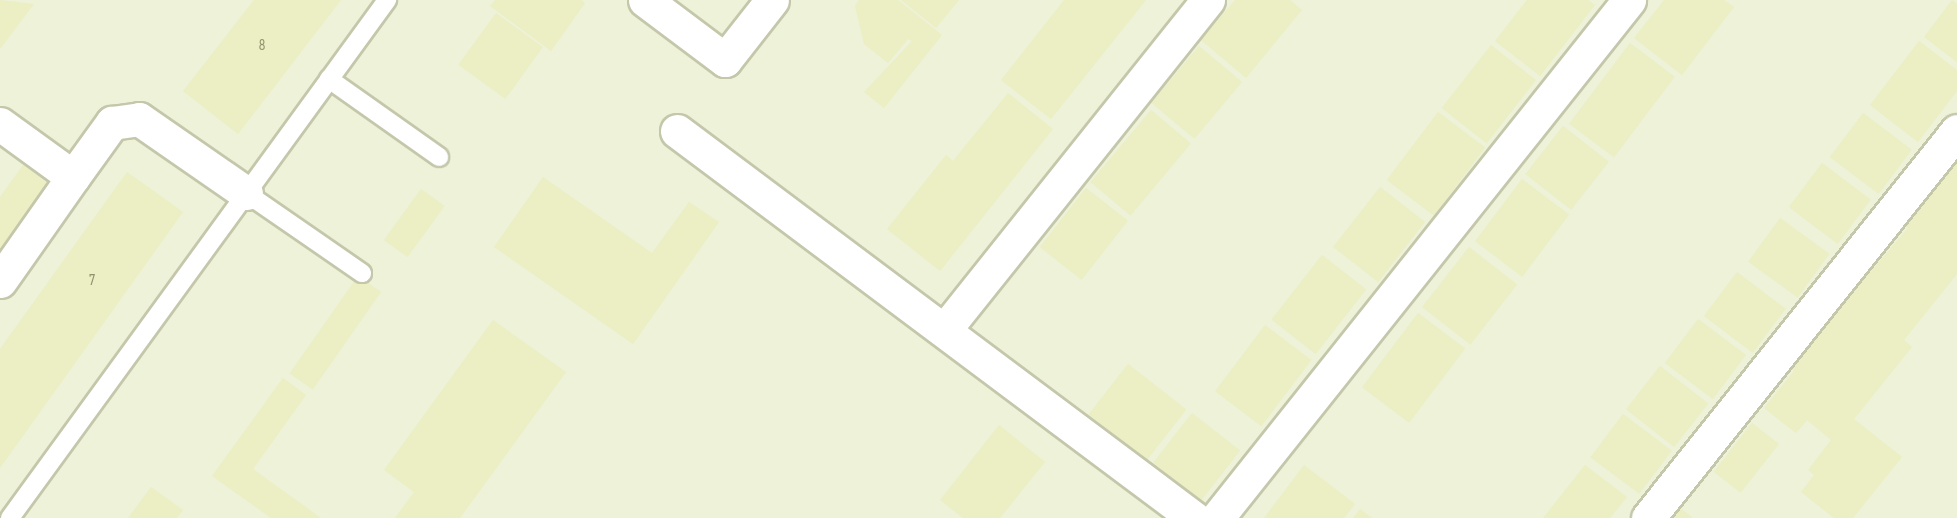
<!DOCTYPE html>
<style>
body{margin:0}
#map{position:relative;width:1957px;height:518px;overflow:hidden;background:#f6fbe9;font-family:"Sofia Sans Condensed",sans-serif}
div>[style]{position:absolute}
.residential>*{inset:0;background:#edf2d8;transform-origin:0 0}
.building>*{inset:0;background:#eceec3;transform-origin:0 0}
.roads{filter:drop-shadow(2px 0 #c5c7ab) drop-shadow(-2px 0 #c5c7ab) drop-shadow(0 2px #c5c7ab) drop-shadow(0 -2px #c5c7ab)}
.service>*{height:18px;margin:-9px;padding:0 9px;transform-origin:9px;border-radius:9px;background:#fff}
.minor>*{height:33px;margin:-16.5px;padding:0 16.5px;transform-origin:16.5px;border-radius:16.5px;background:#fff}
span{translate:-50% -50%;white-space:nowrap;text-align:center;line-height:1.15;-webkit-text-stroke:4.5px #fafdef;paint-order:stroke}
.number-label{font-size:15px;color:#91926c}
.number-label span{-webkit-text-stroke-width:0}
</style>
<div id="map">
<div class="residential">
<i style="left:0;top:0;width:1957px;height:518px"></i>
</div>
<div class="building">
<i style="clip-path:polygon(0 0,34px 4px,0 49px)"></i>
<i style="clip-path:polygon(254px 0,341px 0,238px 134px,183px 91px)"></i>
<i style="clip-path:polygon(495px 0,581px 0,585px 3px,551px 51px,490px 6px)"></i>
<i style="clip-path:polygon(859px 0,898px 0,942px 35px,884px 108px,864px 92px,912px 41px,908px 39px,888px 63px,864px 44px,855px 6px)"></i>
<i style="clip-path:polygon(901px 0,959px 0,936px 28px)"></i>
<i style="clip-path:polygon(1064px 0,1146px 0,1051px 119px,1001px 80px)"></i>
<i style="clip-path:polygon(1235px 0,1290px 0,1302px 10px,1246px 78px,1201px 40px)"></i>
<i style="clip-path:polygon(1527px 0,1588px 0,1595px 5px,1540px 76px,1495px 41px)"></i>
<i style="clip-path:polygon(1664px 0,1724px 0,1734px 7px,1682px 75px,1634px 38px)"></i>
<i style="clip-path:polygon(1952px 0,1957px 4px,1957px 62px,1924px 37px)"></i>
<i style="left:496px;top:13px;width:58px;height:64px;rotate:36deg"></i>
<i style="clip-path:polygon(1919px 41px,1957px 70px,1957px 91px,1918px 142px,1870px 105px)"></i>
<i style="left:1630px;top:43px;width:56px;height:101px;rotate:37deg"></i>
<i style="left:1491px;top:45px;width:57px;height:80px;rotate:38deg"></i>
<i style="left:1199px;top:46px;width:56px;height:74px;rotate:40deg"></i>
<i style="clip-path:polygon(1008px 93px,1053px 129px,940px 271px,887px 229px,946px 155px,953px 161px)"></i>
<i style="left:1151px;top:110px;width:52px;height:94px;rotate:40deg"></i>
<i style="left:1438px;top:112px;width:59px;height:85px;rotate:37deg"></i>
<i style="left:1863px;top:113px;width:61px;height:55px;rotate:37deg"></i>
<i style="left:1563px;top:126px;width:58px;height:61px;rotate:38deg"></i>
<i style="clip-path:polygon(1957px 156px,1957px 274px,1904px 340px,1912px 347px,1854px 419px,1902px 457px,1853px 518px,1834px 518px,1801px 492px,1814px 475px,1808px 470px,1831px 440px,1807px 420px,1796px 433px,1764px 408px,1794px 371px,1789px 367px,1908px 228px,1903px 224px)"></i>
<i style="left:1822px;top:163px;width:61px;height:55px;rotate:37deg"></i>
<i style="clip-path:polygon(23px 165px,50px 185px,0 251px,0 197px)"></i>
<i style="clip-path:polygon(127px 172px,183px 212px,0 468px,0 349px)"></i>
<i style="clip-path:polygon(543px 177px,652px 253px,689px 202px,719px 222px,633px 344px,494px 247px)"></i>
<i style="left:1522px;top:179px;width:59px;height:78px;rotate:37deg"></i>
<i style="left:1380px;top:187px;width:57px;height:76px;rotate:38deg"></i>
<i style="left:1086px;top:188px;width:53px;height:75px;rotate:38deg"></i>
<i style="left:421px;top:189px;width:29px;height:63px;rotate:36deg"></i>
<i style="left:1780px;top:218px;width:61px;height:54px;rotate:36deg"></i>
<i style="left:1469px;top:247px;width:61px;height:76px;rotate:38deg"></i>
<i style="left:1322px;top:255px;width:56px;height:82px;rotate:38deg"></i>
<i style="left:1737px;top:272px;width:61px;height:55px;rotate:37deg"></i>
<i style="left:358px;top:276px;width:28px;height:119px;rotate:35deg"></i>
<i style="left:1418px;top:313px;width:59px;height:93px;rotate:37deg"></i>
<i style="left:1698px;top:319px;width:60px;height:55px;rotate:37deg"></i>
<i style="clip-path:polygon(493px 320px,566px 372px,460px 518px,395px 518px,414px 492px,384px 470px)"></i>
<i style="left:1265px;top:325px;width:58px;height:83px;rotate:37deg"></i>
<i style="left:1128px;top:364px;width:74px;height:64px;rotate:38deg"></i>
<i style="left:1660px;top:366px;width:61px;height:55px;rotate:38deg"></i>
<i style="clip-path:polygon(283px 378px,306px 395px,253px 469px,321px 518px,271px 518px,212px 476px)"></i>
<i style="left:1192px;top:413px;width:61px;height:63px;rotate:38deg"></i>
<i style="left:1623px;top:414px;width:61px;height:54px;rotate:37deg"></i>
<i style="left:1752px;top:423px;width:34px;height:62px;rotate:38deg"></i>
<i style="clip-path:polygon(999px 425px,1045px 462px,1000px 518px,963px 518px,940px 500px)"></i>
<i style="clip-path:polygon(1304px 465px,1355px 504px,1344px 518px,1264px 518px)"></i>
<i style="clip-path:polygon(1585px 465px,1627px 497px,1610px 518px,1543px 518px)"></i>
<i style="clip-path:polygon(151px 487px,183px 510px,177px 518px,128px 518px)"></i>
<i style="clip-path:polygon(1674px 503px,1693px 518px,1662px 518px)"></i>
<i style="clip-path:polygon(1360px 509px,1372px 518px,1353px 518px)"></i>
</div>
<div class="roads">
<div class="service">
<i style="left:329px;top:79px;width:135px;rotate:35.3deg"></i>
<i style="left:246px;top:193px;width:141px;rotate:34.6deg"></i>
<i style="left:10px;top:518px;width:641px;rotate:-53.95deg"></i>
</div>
<div class="minor">
<i style="left:645px;top:0;width:100px;rotate:36.9deg"></i>
<i style="left:725px;top:60px;width:76px;rotate:-51.9deg"></i>
<i style="left:0;top:124px;width:90px;rotate:36deg"></i>
<i style="left:73px;top:177px;width:67px;rotate:-54.2deg"></i>
<i style="left:112px;top:123px;width:27px;rotate:-8deg"></i>
<i style="left:139px;top:119px;width:130px;rotate:34.7deg"></i>
<i style="left:677px;top:131px;width:646px;rotate:36.82deg"></i>
<i style="left:0;top:281px;width:127px;rotate:-54.9deg"></i>
<i style="left:946px;top:328px;width:420px;rotate:-51.4deg"></i>
<i style="left:1217px;top:518px;width:662px;rotate:-51.5deg"></i>
<i style="left:1648px;top:518px;width:495px;rotate:-51.4deg"></i>
</div>
</div>
<div class="number-label">
<span style="left:262px;top:46px">8</span>
<span style="left:92px;top:281px">7</span>
</div>
</div>
